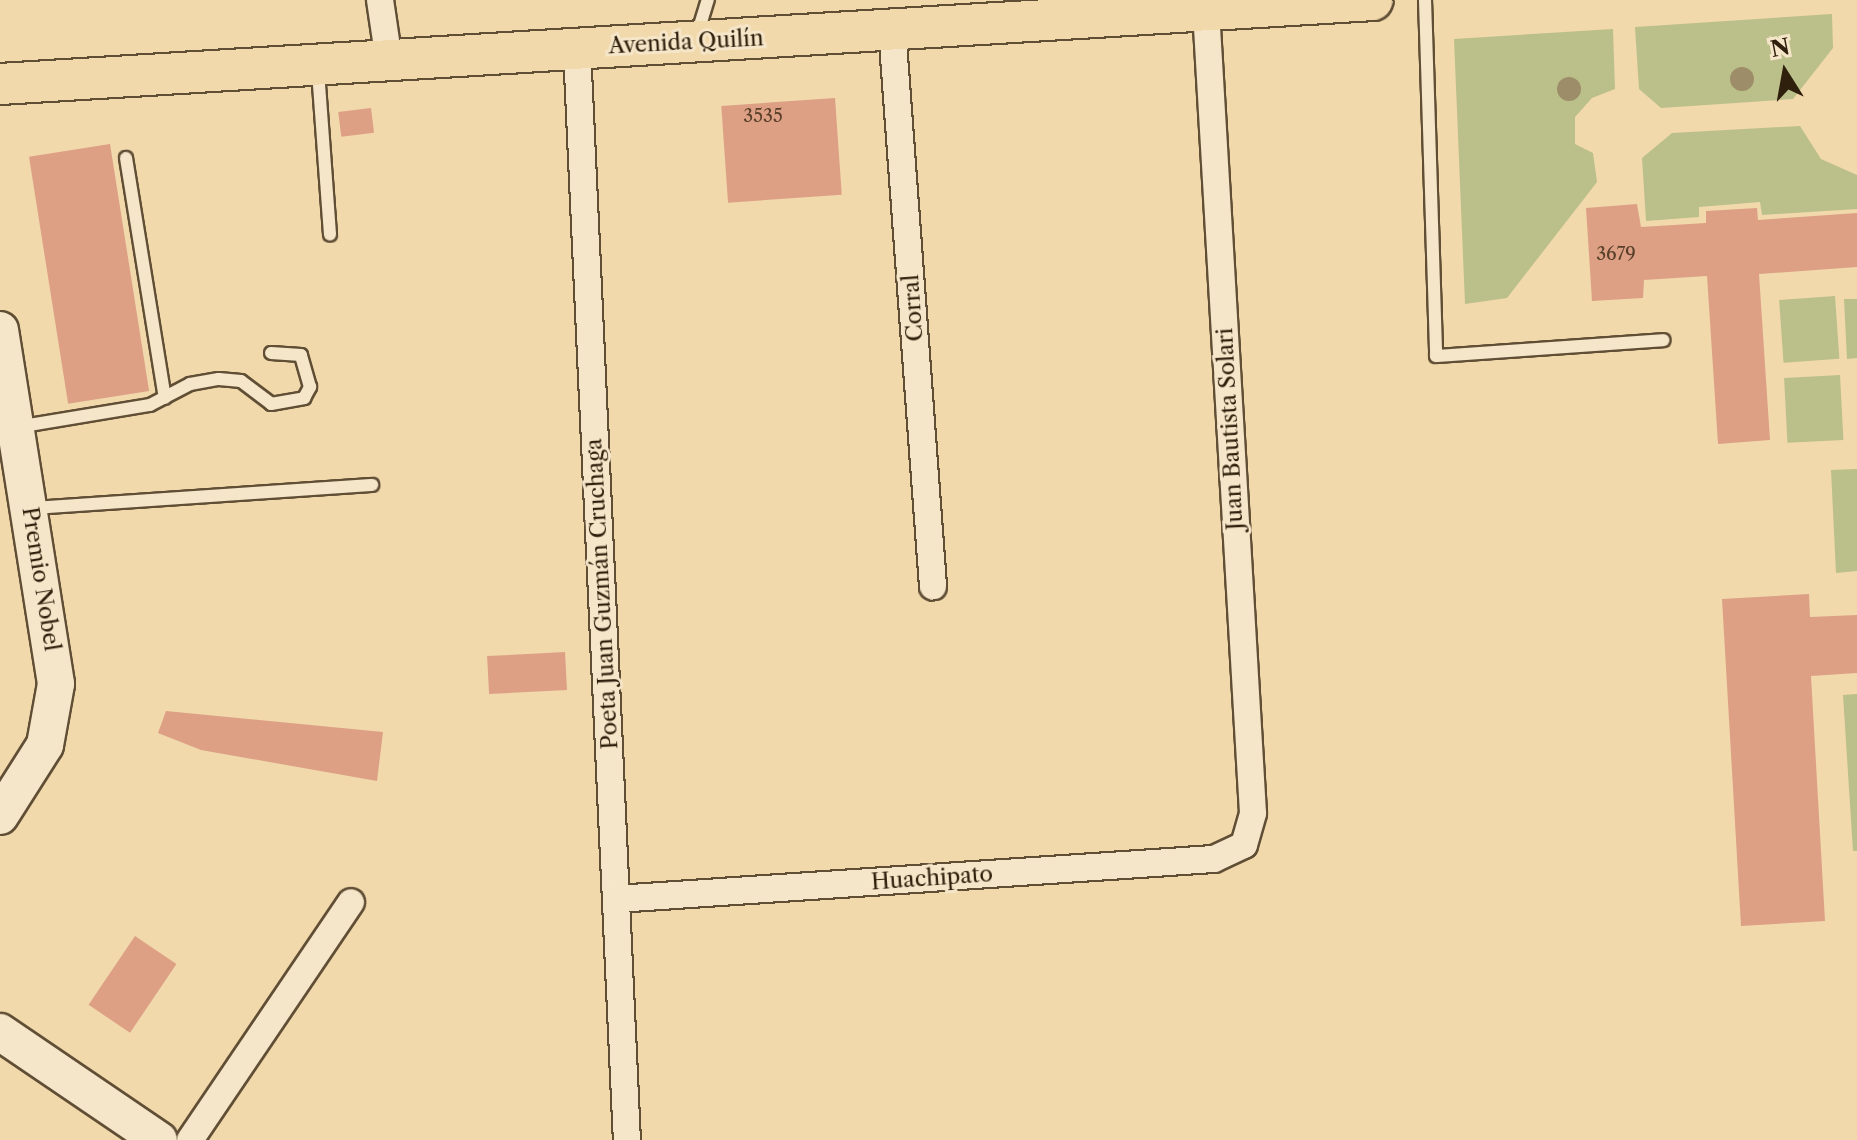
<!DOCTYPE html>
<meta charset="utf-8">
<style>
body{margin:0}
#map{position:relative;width:1857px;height:1140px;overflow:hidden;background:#f1d9ac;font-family:"Libre Caslon Text",serif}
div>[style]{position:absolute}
.green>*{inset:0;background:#bbbf89;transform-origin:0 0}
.building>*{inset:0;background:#dda085;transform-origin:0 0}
.roads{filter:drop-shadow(2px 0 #604e35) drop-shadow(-2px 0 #604e35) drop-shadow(0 2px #604e35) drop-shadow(0 -2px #604e35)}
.lane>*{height:12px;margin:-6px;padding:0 6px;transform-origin:6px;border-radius:6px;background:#f6e6c9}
.street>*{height:26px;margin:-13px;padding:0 13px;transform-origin:13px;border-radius:13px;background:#f6e6c9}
.secondary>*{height:36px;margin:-18px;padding:0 18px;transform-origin:18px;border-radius:18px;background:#f6e6c9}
.primary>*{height:40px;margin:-20px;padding:0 20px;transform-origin:20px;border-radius:20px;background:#f1d9ac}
.trees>*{width:24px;height:24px;margin:-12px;border-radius:50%;background:#9d8e69}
span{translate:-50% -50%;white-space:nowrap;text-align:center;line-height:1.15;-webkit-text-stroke:6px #f6e6c9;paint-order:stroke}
.number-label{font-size:18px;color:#5a402b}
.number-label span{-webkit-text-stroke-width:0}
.street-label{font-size:22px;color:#2f200d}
.north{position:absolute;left:1745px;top:32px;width:80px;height:80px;-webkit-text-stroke:6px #f6e6c9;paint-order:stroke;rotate:349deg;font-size:22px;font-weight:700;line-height:32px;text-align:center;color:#2f200d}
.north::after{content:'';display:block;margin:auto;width:28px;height:36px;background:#2f200d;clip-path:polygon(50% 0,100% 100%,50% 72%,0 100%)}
</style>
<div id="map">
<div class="green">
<i style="clip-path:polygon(1832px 14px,1833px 48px,1793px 99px,1661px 108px,1639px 89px,1635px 27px)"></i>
<i style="clip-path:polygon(1613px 29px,1615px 89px,1592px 98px,1575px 117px,1575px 144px,1593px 153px,1597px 182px,1507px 298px,1465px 304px,1454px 39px)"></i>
<i style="clip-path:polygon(1800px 126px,1821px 159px,1857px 175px,1857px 209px,1762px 215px,1760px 202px,1699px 207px,1699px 217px,1646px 221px,1642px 158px,1672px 133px)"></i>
<i style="left:1835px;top:296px;width:63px;height:56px;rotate:86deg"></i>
<i style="clip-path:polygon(1857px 299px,1857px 358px,1847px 359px,1844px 299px)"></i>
<i style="left:1840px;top:375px;width:65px;height:56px;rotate:87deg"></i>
<i style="clip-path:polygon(1857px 469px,1857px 571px,1836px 573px,1831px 470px)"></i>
<i style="clip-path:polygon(1857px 694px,1857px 851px,1853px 851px,1843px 695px)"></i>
</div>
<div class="building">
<i style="left:835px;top:98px;width:97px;height:114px;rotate:86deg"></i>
<i style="left:371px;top:108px;width:25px;height:33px;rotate:83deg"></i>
<i style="left:110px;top:144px;width:250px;height:82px;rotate:81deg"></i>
<i style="clip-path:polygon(1637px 204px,1641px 227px,1706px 223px,1706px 211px,1757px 208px,1758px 220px,1857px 213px,1857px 267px,1759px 274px,1770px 440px,1718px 444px,1707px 276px,1644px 280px,1643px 298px,1592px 301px,1586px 208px)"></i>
<i style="clip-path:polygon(1809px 594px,1810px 617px,1857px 615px,1857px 673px,1811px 676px,1825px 921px,1741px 926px,1722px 599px)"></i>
<i style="left:565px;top:652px;width:38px;height:78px;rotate:87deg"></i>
<i style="clip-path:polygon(166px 711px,383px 732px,377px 781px,201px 750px,158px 733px)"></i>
<i style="left:135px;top:936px;width:50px;height:83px;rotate:34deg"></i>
</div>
<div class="roads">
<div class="lane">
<i style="left:1425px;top:0;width:356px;rotate:88.2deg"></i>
<i style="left:1436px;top:356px;width:228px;rotate:-4deg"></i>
<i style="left:697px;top:35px;width:37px;rotate:-73deg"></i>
<i style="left:318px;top:71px;width:164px;rotate:85.8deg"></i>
<i style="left:126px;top:158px;width:243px;rotate:80.8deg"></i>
<i style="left:17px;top:427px;width:135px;rotate:-9.4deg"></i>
<i style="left:150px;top:405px;width:45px;rotate:-27.7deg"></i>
<i style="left:190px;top:384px;width:29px;rotate:-10deg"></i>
<i style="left:219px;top:379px;width:22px;rotate:5deg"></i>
<i style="left:241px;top:381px;width:38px;rotate:37deg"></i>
<i style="left:271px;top:404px;width:34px;rotate:-10deg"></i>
<i style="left:304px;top:398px;width:13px;rotate:-61deg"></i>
<i style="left:310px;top:387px;width:33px;rotate:-106deg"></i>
<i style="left:301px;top:355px;width:30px;rotate:-176deg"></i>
<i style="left:32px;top:508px;width:341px;rotate:-3.9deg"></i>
</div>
<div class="street">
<i style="left:380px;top:0;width:62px;rotate:81.6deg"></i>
<i style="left:892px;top:29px;width:559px;rotate:85.79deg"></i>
<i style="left:577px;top:49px;width:1092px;rotate:87.38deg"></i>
<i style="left:616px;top:899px;width:599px;rotate:-3.83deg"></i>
<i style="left:1214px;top:859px;width:33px;rotate:-25deg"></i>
<i style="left:1244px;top:845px;width:33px;rotate:-74deg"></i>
<i style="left:1253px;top:813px;width:804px;rotate:-93.35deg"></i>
<i style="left:190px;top:1140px;width:287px;rotate:-55.9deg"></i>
</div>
<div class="secondary">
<i style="left:0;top:330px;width:358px;rotate:81deg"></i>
<i style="left:56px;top:684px;width:62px;rotate:100.2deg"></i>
<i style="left:45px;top:745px;width:84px;rotate:122.4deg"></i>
<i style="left:0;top:1032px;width:192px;rotate:34.2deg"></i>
</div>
<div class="primary">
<i style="left:0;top:84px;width:1375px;rotate:-3.5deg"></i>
</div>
</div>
<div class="trees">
<i style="left:1742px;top:79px"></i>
<i style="left:1569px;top:89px"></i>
</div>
<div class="number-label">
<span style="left:763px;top:116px">3535</span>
<span style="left:1616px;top:254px">3679</span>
</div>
<div class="street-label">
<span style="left:686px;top:42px;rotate:-3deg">Avenida Quilín</span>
<span style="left:913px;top:308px;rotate:-94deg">Corral</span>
<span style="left:1230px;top:429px;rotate:-93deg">Juan Bautista Solari</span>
<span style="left:41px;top:579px;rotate:81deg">Premio Nobel</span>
<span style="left:602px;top:594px;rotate:-93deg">Poeta Juan Guzmán Cruchaga</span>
<span style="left:932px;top:878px;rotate:-4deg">Huachipato</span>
</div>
<div class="north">N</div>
</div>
